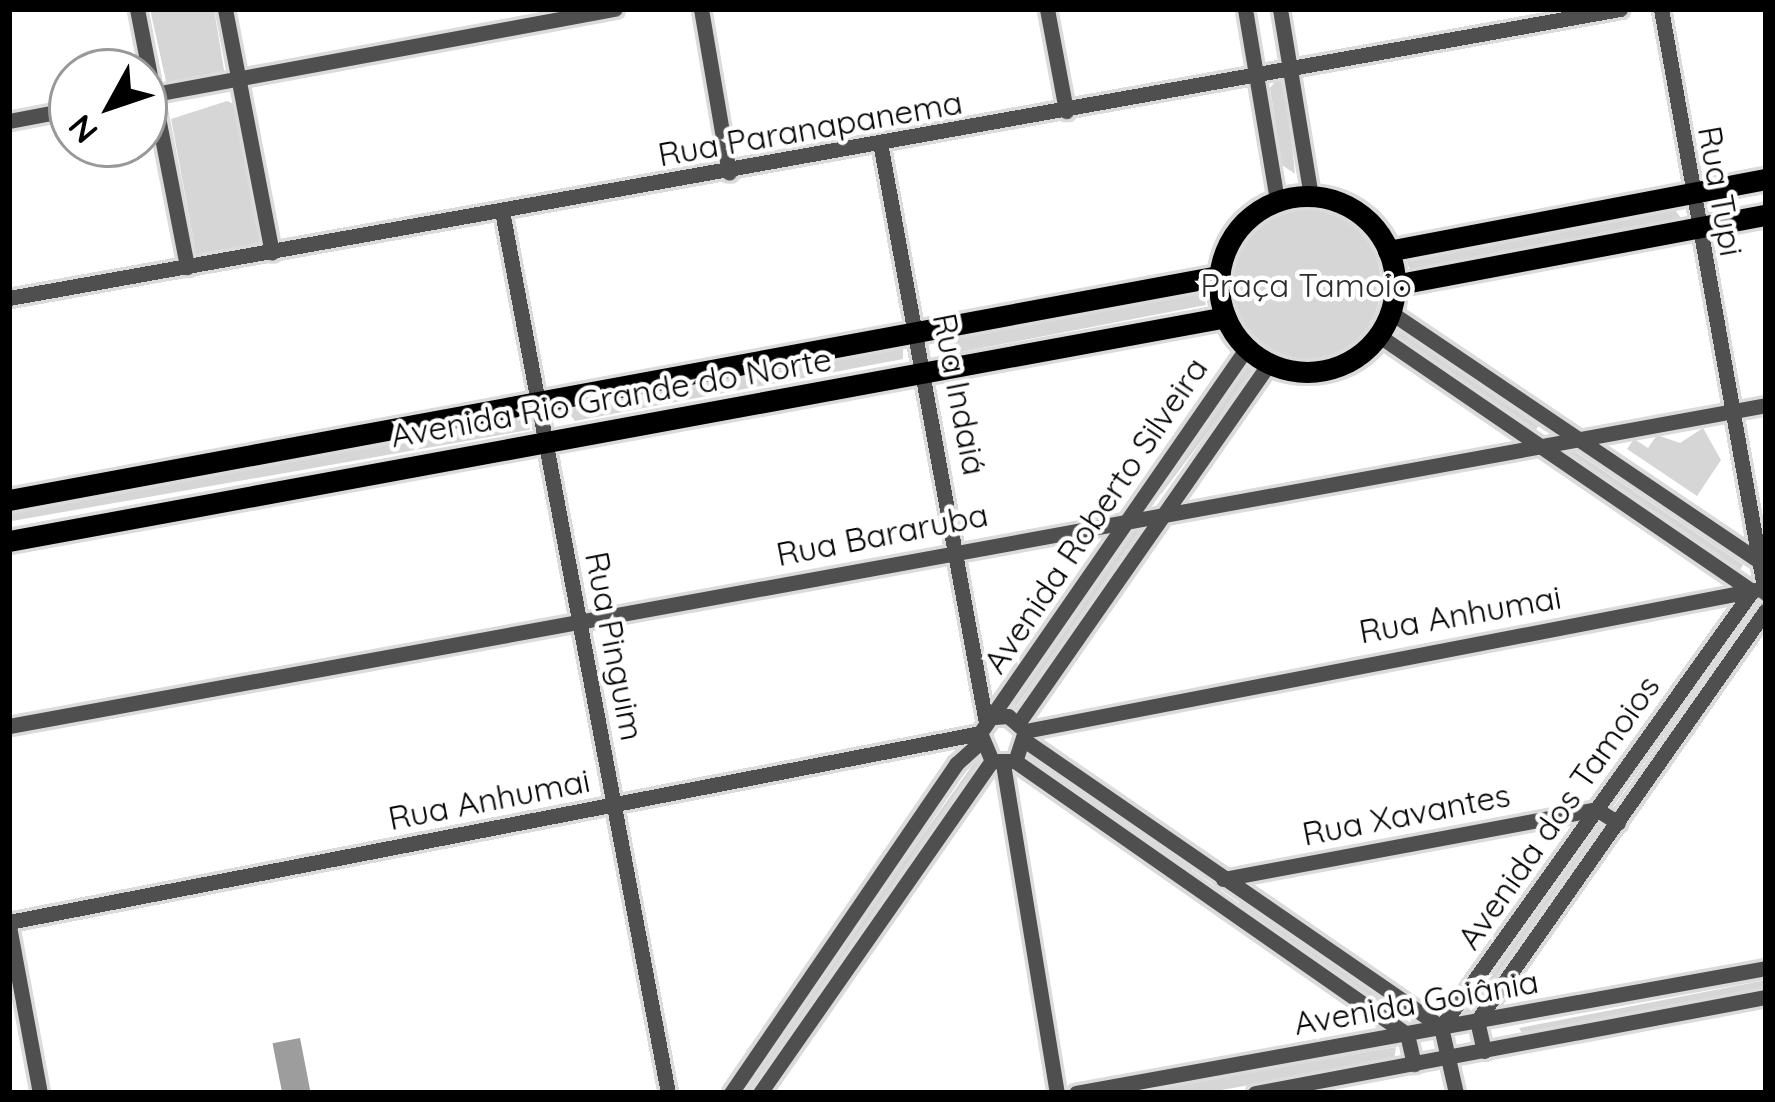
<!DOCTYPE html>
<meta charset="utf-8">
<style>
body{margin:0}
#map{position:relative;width:1775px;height:1102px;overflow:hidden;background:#fff;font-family:Quicksand,sans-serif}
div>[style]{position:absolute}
.green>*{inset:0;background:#d6d6d6;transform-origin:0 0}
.round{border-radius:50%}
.water>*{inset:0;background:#9d9d9d;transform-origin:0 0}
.roads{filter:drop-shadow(3px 0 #dbdbdb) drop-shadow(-3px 0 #dbdbdb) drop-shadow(0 3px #dbdbdb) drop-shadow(0 -3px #dbdbdb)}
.minor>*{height:15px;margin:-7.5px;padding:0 7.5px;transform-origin:7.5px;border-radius:7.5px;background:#4f4f4f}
.major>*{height:21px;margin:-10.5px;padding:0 10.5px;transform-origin:10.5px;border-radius:10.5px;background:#000}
.major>.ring{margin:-10.5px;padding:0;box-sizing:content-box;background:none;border:21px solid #000;border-radius:50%}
span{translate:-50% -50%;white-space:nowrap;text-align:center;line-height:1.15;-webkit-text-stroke:9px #fff;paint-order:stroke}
.street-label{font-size:33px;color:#000}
.park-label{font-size:33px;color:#2d2d2d}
.frame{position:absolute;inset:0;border:12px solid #000;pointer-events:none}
.north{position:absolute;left:48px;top:48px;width:120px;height:120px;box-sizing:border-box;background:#fff;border:3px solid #999;border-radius:50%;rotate:230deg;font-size:33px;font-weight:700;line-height:48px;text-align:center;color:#000}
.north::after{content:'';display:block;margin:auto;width:42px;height:54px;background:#000;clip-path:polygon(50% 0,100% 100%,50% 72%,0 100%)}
</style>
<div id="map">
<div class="green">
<i style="clip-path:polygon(150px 9px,214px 9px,225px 76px,167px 86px)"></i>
<i style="clip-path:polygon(1278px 78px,1286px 84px,1295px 174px,1282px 165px,1270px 88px)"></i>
<i style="clip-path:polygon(227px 101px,234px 104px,262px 242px,197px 259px,171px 119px)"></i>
<i style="clip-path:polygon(1672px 206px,1684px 222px,1412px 272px,1407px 264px,1412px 252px)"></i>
<i class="round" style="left:1231px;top:209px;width:150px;height:150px"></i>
<i style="clip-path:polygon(1202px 286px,1206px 305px,956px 353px,949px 343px,951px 332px)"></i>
<i style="left:1402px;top:328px;width:168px;height:9px;rotate:35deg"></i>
<i style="clip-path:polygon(903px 344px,903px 359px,575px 421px,569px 413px,571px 403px)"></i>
<i style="left:1249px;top:361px;width:10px;height:159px;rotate:37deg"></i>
<i style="left:527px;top:413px;width:17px;height:526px;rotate:80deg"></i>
<i style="clip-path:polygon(1703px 428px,1721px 460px,1697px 496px,1627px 449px,1634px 439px,1648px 448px,1657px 435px,1680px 443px)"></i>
<i style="left:1570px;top:448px;width:209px;height:9px;rotate:34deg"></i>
<i style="clip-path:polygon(1134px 524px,1143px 530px,1015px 708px,1013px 700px)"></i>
<i style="left:1743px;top:617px;width:9px;height:208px;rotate:32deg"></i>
<i style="left:1036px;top:750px;width:196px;height:11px;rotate:35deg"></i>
<i style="clip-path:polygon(979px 756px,983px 764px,751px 1093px,739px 1093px)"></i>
<i style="left:1602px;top:819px;width:10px;height:237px;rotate:37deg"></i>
<i style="left:1241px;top:900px;width:203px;height:11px;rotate:34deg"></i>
<i style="clip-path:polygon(1766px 980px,1766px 990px,1523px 1035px,1519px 1028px)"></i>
<i style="clip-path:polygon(1396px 1047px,1394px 1060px,1204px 1093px,1131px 1093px)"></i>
</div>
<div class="water">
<i style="left:300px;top:1038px;width:56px;height:28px;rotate:79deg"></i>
</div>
<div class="roads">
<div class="minor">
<i style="left:137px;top:9px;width:263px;rotate:79deg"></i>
<i style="left:225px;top:9px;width:248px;rotate:79.1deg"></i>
<i style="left:701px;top:9px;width:166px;rotate:80.3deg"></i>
<i style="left:1047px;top:9px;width:104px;rotate:79.4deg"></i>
<i style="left:1245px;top:9px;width:195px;rotate:80.5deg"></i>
<i style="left:1280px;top:9px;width:190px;rotate:80.6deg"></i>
<i style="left:1661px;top:9px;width:593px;rotate:79.9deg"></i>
<i style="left:144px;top:96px;width:479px;rotate:-10.5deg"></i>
<i style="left:9px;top:121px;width:64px;rotate:-10.8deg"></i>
<i style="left:881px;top:148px;width:585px;rotate:79.65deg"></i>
<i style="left:502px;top:211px;width:897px;rotate:79.34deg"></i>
<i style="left:9px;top:298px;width:1637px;rotate:-10.17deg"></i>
<i style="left:1390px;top:312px;width:447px;rotate:34deg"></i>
<i style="left:1378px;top:335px;width:453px;rotate:34.4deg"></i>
<i style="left:995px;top:717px;width:13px;rotate:-4deg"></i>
<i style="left:1008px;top:716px;width:23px;rotate:41deg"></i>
<i style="left:1025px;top:731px;width:32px;rotate:108deg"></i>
<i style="left:1015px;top:761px;width:23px;rotate:180deg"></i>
<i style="left:992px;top:761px;width:30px;rotate:-113deg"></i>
<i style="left:980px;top:733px;width:469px;rotate:-55.3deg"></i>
<i style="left:1019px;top:722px;width:437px;rotate:-55.1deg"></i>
<i style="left:9px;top:726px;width:1786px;rotate:-10.35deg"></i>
<i style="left:1025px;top:731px;width:755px;rotate:-10.92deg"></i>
<i style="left:1027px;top:742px;width:503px;rotate:34.54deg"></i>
<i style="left:1015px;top:761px;width:478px;rotate:34.9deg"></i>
<i style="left:1407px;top:1034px;width:31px;rotate:77deg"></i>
<i style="left:1003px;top:764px;width:333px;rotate:80.7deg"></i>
<i style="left:1223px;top:879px;width:380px;rotate:-10.6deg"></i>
<i style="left:1596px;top:809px;width:26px;rotate:32deg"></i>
<i style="left:9px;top:922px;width:989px;rotate:-11.01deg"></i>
<i style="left:9px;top:926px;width:170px;rotate:79.5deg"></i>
<i style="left:1441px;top:1027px;width:536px;rotate:-54.5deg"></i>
<i style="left:1441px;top:1027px;width:68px;rotate:77.2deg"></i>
<i style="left:1484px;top:1051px;width:31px;rotate:-103deg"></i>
<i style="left:1477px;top:1021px;width:502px;rotate:-54.89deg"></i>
<i style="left:731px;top:1093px;width:399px;rotate:-55.6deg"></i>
<i style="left:956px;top:764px;width:31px;rotate:-42deg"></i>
<i style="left:760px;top:1093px;width:405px;rotate:-55.1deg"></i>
<i style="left:1076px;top:1093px;width:701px;rotate:-10.27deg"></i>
<i style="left:1255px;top:1093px;width:520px;rotate:-10.64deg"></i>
</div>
<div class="major">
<i class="ring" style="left:1219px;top:196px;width:155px;height:155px"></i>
<i style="left:1388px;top:251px;width:385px;rotate:-10.8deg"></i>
<i style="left:1394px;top:285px;width:379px;rotate:-10.7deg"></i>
<i style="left:9px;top:500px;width:1231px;rotate:-10.49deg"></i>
<i style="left:9px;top:541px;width:1237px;rotate:-10.43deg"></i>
</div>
</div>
<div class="street-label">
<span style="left:810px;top:128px;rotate:-10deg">Rua Paranapanema</span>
<span style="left:1721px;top:191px;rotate:80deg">Rua Tupi</span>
<span style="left:960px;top:394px;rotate:79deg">Rua Indaiá</span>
<span style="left:611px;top:397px;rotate:-10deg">Avenida Rio Grande do Norte</span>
<span style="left:1095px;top:515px;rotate:-56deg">Avenida Roberto Silveira</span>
<span style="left:882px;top:534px;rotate:-11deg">Rua Bararuba</span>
<span style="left:1460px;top:614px;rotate:-10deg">Rua Anhumai</span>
<span style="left:615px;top:646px;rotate:79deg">Rua Pinguim</span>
<span style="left:489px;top:799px;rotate:-11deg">Rua Anhumai</span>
<span style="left:1558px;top:812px;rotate:-55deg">Avenida dos Tamoios</span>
<span style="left:1406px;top:814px;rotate:-11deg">Rua Xavantes</span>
<span style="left:1416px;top:1002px;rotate:-10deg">Avenida Goiânia</span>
</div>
<div class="park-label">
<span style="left:1306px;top:285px">Praça Tamoio</span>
</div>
<div class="frame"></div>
<div class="north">N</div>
</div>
